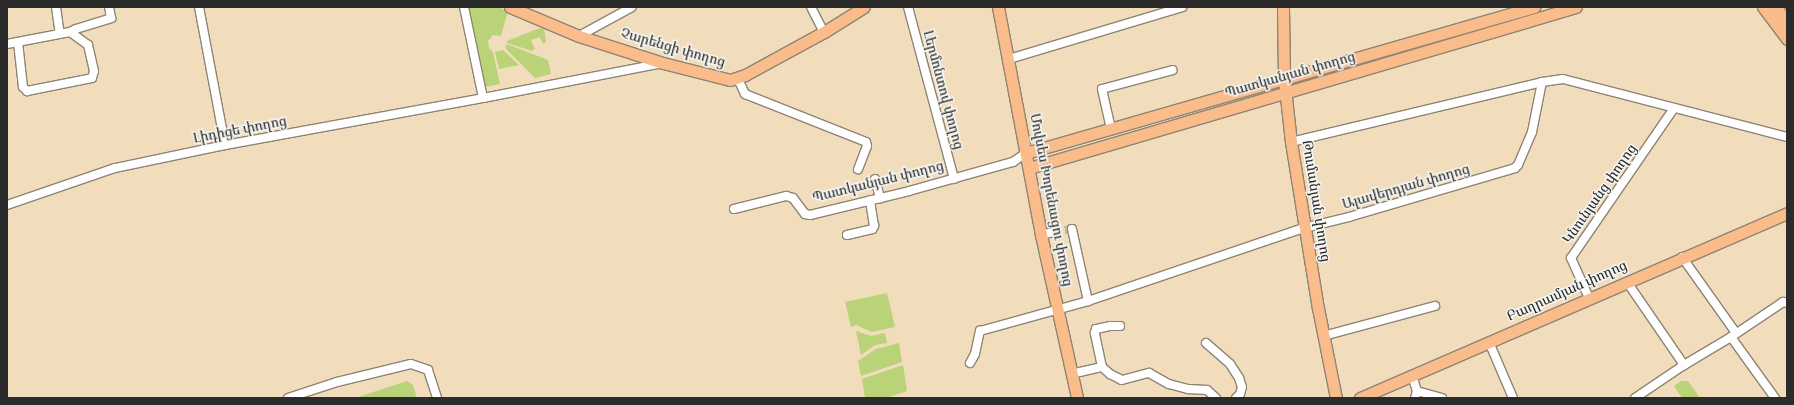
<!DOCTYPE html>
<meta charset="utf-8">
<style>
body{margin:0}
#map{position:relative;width:1794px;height:405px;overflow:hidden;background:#f1dcbc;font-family:"IM FELL English","Noto Serif Armenian",serif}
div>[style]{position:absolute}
.green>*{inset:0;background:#bbd378}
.minor-tunnel>*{height:8px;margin-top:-4px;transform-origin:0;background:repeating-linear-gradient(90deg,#c9b99f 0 8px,transparent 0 12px)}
.roads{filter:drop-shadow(1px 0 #8e8474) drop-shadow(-1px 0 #8e8474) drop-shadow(0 1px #8e8474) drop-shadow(0 -1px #8e8474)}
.minor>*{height:8px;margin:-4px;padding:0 4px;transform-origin:4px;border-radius:4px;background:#fff}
.major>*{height:11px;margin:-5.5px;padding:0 5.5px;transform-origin:5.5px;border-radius:5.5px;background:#f9bc8a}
span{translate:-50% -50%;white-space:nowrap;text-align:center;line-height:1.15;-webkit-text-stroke:3px #f6f6f2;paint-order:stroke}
.street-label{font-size:14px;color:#2b2b2b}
.frame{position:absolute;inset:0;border:8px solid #2b2b2b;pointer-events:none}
</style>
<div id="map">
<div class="green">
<i style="clip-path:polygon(469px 7px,498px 7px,508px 11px,501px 36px,493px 35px,488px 41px,489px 48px,493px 52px,500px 84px,485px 87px)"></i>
<i style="clip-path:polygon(540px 28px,544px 29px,546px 42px,543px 44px,540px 37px,531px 40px,535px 49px,532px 51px,507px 43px,507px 41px)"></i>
<i style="clip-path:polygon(507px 44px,548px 60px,551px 74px,535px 78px,505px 48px)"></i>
<i style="clip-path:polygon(503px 50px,519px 65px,499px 69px,495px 52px)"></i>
<i style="clip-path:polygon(887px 293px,895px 327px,872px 332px,856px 325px,851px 327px,845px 302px)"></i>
<i style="clip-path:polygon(856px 331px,871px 336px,885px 333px,887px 343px,875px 345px,861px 355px)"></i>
<i style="clip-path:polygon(899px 343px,902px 362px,861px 376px,858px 361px,876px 349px)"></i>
<i style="clip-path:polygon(903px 365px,907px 391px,886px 398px,865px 398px,862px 379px)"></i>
<i style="clip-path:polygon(407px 381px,413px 385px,417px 398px,355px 398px)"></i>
<i style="clip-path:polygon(1681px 381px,1688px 381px,1700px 398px,1682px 398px,1674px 386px)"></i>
</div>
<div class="minor-tunnel">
<i style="left:1053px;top:232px;width:19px;rotate:-9deg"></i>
</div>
<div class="roads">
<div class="minor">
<i style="left:56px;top:7px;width:27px;rotate:82deg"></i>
<i style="left:199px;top:7px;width:140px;rotate:79.3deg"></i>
<i style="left:464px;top:7px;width:93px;rotate:78.2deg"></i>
<i style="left:483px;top:98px;width:183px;rotate:-11deg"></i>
<i style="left:811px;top:7px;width:28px;rotate:63deg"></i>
<i style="left:908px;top:7px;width:178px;rotate:75deg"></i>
<i style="left:579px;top:36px;width:60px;rotate:-28.7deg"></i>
<i style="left:18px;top:42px;width:45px;rotate:83.7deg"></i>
<i style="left:23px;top:87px;width:6px;rotate:45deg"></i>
<i style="left:27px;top:91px;width:66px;rotate:-11.3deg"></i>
<i style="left:92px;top:78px;width:7px;rotate:-74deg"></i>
<i style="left:94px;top:71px;width:27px;rotate:-103deg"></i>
<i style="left:88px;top:45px;width:22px;rotate:-144deg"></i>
<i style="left:7px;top:44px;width:64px;rotate:-10.8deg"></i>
<i style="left:70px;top:32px;width:7px;rotate:-27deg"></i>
<i style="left:76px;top:29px;width:37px;rotate:-17deg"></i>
<i style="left:111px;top:18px;width:11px;rotate:-100deg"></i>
<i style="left:1009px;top:59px;width:181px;rotate:-16.7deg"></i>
<i style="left:738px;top:79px;width:17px;rotate:65deg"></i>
<i style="left:745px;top:94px;width:130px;rotate:21.6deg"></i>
<i style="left:866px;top:142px;width:4px;rotate:76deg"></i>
<i style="left:867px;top:146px;width:25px;rotate:111deg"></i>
<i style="left:1111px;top:129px;width:41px;rotate:-102.7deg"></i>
<i style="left:1102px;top:89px;width:73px;rotate:-15deg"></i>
<i style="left:1291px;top:142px;width:258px;rotate:-13.4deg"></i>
<i style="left:1542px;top:82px;width:21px;rotate:-8deg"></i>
<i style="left:1563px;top:79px;width:231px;rotate:14.5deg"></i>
<i style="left:875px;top:179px;width:20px;rotate:75deg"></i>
<i style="left:7px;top:205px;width:114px;rotate:-18.9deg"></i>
<i style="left:115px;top:168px;width:112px;rotate:-11.8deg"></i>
<i style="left:225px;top:145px;width:262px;rotate:-10.3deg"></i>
<i style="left:734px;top:209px;width:54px;rotate:-14deg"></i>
<i style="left:786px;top:196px;width:7px;rotate:16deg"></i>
<i style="left:793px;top:198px;width:20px;rotate:53deg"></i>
<i style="left:805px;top:214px;width:5px;rotate:11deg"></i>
<i style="left:810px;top:215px;width:102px;rotate:-13.6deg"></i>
<i style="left:909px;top:191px;width:108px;rotate:-15.6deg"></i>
<i style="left:1013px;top:162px;width:16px;rotate:-35deg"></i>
<i style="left:1072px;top:229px;width:74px;rotate:77.5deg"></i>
<i style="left:847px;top:235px;width:26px;rotate:-13deg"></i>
<i style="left:872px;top:229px;width:4px;rotate:-56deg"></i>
<i style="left:874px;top:226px;width:26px;rotate:-99deg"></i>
<i style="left:1041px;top:235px;width:12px;rotate:-14deg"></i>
<i style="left:1682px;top:257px;width:93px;rotate:54.6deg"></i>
<i style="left:1627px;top:282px;width:101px;rotate:55.5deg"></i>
<i style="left:1589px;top:298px;width:44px;rotate:-114.2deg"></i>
<i style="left:1571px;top:258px;width:182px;rotate:-55.5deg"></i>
<i style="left:1323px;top:336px;width:116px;rotate:-15deg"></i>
<i style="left:1731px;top:337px;width:75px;rotate:54.2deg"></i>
<i style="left:1489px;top:342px;width:61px;rotate:66.8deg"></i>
<i style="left:1206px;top:343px;width:32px;rotate:41deg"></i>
<i style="left:1230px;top:364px;width:17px;rotate:57deg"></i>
<i style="left:1239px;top:378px;width:9px;rotate:72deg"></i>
<i style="left:1242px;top:387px;width:7px;rotate:106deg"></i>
<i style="left:1240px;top:394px;width:6px;rotate:135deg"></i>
<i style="left:970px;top:363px;width:10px;rotate:-61deg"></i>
<i style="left:975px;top:354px;width:24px;rotate:-78deg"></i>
<i style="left:980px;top:331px;width:112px;rotate:-15.5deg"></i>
<i style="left:1088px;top:301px;width:228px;rotate:-18.7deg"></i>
<i style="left:1304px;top:228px;width:46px;rotate:-13.7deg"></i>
<i style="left:1349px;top:217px;width:173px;rotate:-16.4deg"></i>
<i style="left:1515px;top:168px;width:4px;rotate:-45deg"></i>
<i style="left:1518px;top:165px;width:36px;rotate:-67deg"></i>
<i style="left:1532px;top:132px;width:51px;rotate:-78.7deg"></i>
<i style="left:1102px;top:367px;width:35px;rotate:-102deg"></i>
<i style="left:1095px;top:333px;width:4px;rotate:-76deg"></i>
<i style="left:1096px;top:329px;width:14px;rotate:-12deg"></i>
<i style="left:1110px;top:326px;width:10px"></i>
<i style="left:1071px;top:374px;width:32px;rotate:-13deg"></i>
<i style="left:1102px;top:367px;width:11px;rotate:41deg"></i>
<i style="left:1110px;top:374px;width:13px;rotate:27deg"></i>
<i style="left:1122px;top:380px;width:28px;rotate:-15deg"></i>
<i style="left:1149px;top:373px;width:23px;rotate:29deg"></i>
<i style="left:1169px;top:384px;width:20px;rotate:15deg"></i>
<i style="left:1188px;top:389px;width:19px;rotate:3deg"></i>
<i style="left:1207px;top:390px;width:12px;rotate:42deg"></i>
<i style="left:1412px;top:375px;width:17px;rotate:73deg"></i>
<i style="left:1417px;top:391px;width:7px;rotate:106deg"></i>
<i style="left:1417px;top:391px;width:26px;rotate:16deg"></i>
<i style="left:288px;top:398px;width:52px;rotate:-18.1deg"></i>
<i style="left:337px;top:382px;width:76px;rotate:-13.7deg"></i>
<i style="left:411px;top:364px;width:18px;rotate:19deg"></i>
<i style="left:428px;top:370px;width:29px;rotate:72deg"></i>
<i style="left:1635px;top:398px;width:59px;rotate:-34deg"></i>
<i style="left:1684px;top:365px;width:55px;rotate:-30.8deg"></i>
<i style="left:1731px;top:337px;width:63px;rotate:-33.9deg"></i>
<i style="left:1783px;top:302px;width:4px;rotate:14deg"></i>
</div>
<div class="major">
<i style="left:510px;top:7px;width:75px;rotate:22.8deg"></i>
<i style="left:579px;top:36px;width:88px;rotate:17.8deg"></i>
<i style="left:663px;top:63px;width:69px;rotate:14.2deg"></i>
<i style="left:730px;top:80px;width:16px;rotate:-18deg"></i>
<i style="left:745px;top:75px;width:90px;rotate:-28.6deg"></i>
<i style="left:824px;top:32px;width:47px;rotate:-32deg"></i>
<i style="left:998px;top:7px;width:232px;rotate:79.3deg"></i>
<i style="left:1041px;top:235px;width:167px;rotate:77.5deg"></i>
<i style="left:1283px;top:7px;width:72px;rotate:89.2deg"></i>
<i style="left:1284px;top:79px;width:63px;rotate:83.7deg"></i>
<i style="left:1291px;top:142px;width:168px;rotate:80.8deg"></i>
<i style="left:1318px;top:308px;width:92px;rotate:78.7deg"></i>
<i style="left:1763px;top:7px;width:40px;rotate:53deg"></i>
<i style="left:1776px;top:7px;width:19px;rotate:54deg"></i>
<i style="left:1026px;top:153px;width:529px;rotate:-16.03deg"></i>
<i style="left:1029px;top:168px;width:570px;rotate:-16.4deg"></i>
<i style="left:1360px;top:398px;width:465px;rotate:-23.4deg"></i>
</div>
</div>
<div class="street-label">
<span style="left:673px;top:48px;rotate:16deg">Չարենցի փողոց</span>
<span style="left:1290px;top:75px;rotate:-16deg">Պատկանյան փողոց</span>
<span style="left:943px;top:90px;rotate:75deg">Լերմոնտով փողոց</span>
<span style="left:240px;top:130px;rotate:-11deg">Լիդիցե փողոց</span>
<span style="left:878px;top:182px;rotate:-14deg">Պատկանյան փողոց</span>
<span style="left:1406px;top:187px;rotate:-16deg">Ալավերդյան փողոց</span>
<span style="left:1600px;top:194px;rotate:-55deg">Կնունյանց փողոց</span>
<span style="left:1051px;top:200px;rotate:79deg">Մովսես Խորենացու փողոց</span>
<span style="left:1316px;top:201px;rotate:81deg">Թումանյան փողոց</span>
<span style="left:1567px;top:291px;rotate:-24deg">Բաղրամյան փողոց</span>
</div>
<div class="frame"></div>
</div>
